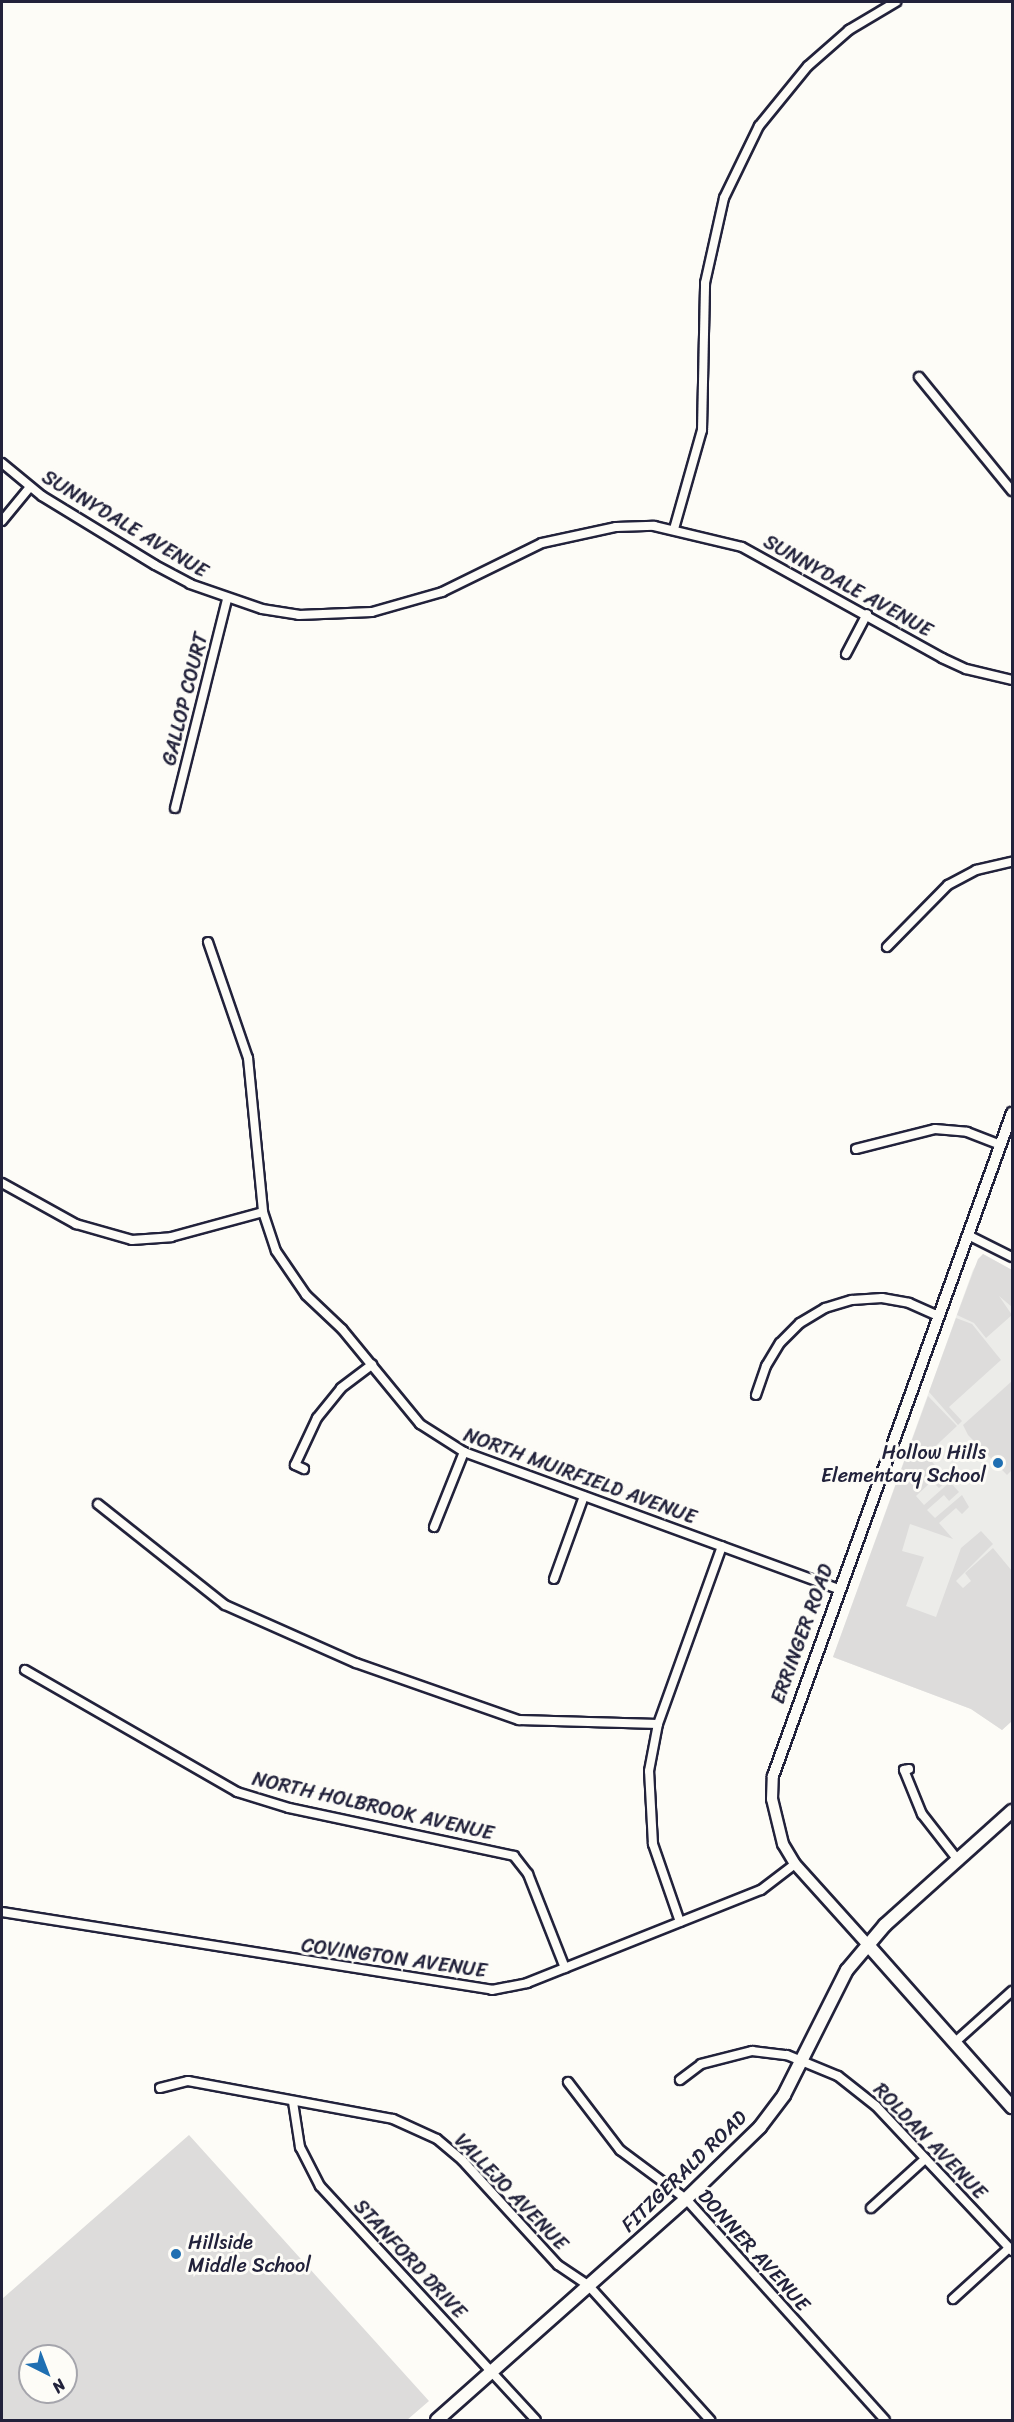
<!DOCTYPE html>
<style>
body{margin:0}
#map{position:relative;width:1014px;height:2422px;overflow:hidden;background:#fdfcf7;font-family:Sriracha,sans-serif}
div>[style]{position:absolute}
.built>*{inset:0;background:#ecece9}
.green>*{inset:0;background:#dddcdb}
.roads{filter:drop-shadow(2px 0 #22223b) drop-shadow(-2px 0 #22223b) drop-shadow(0 2px #22223b) drop-shadow(0 -2px #22223b)}
.minor>*{height:8px;margin:-4px;padding:0 4px;transform-origin:4px;border-radius:4px;background:#fdfcf7}
.tertiary>*{height:10px;margin:-5px;padding:0 5px;transform-origin:5px;border-radius:5px;background:#fdfcf7}
.secondary>*{height:12px;margin:-6px;padding:0 6px;transform-origin:6px;border-radius:6px;background:#fdfcf7}
.dots>*{width:16px;height:16px;translate:-50% -50%;box-sizing:border-box;border:3px solid #fdfcf7;border-radius:50%}
span{translate:-50% -50%;white-space:nowrap;text-align:center;line-height:1.15;-webkit-text-stroke:6px #fdfcf7;paint-order:stroke}
.street-label{font-size:20px;color:#22223b}
.poi-label{font-size:20px;color:#22223b}
.right{translate:-100% -50%;text-align:right}
.left{translate:0 -50%;text-align:left}
.frame{position:absolute;inset:0;border:3px solid #22223b;pointer-events:none}
.north{position:absolute;left:18px;top:2344px;width:60px;height:60px;box-sizing:border-box;background:#fdfcf7;border:2px solid #a5a5ac;border-radius:50%;rotate:138deg;font-size:16px;font-weight:700;line-height:24px;text-align:center;color:#22223b}
.north::after{content:'';display:block;margin:auto;width:21px;height:27px;background:#1f6fb2;clip-path:polygon(50% 0,100% 100%,50% 72%,0 100%)}
</style>
<div id="map">
<div class="built">
<i style="clip-path:polygon(983px 1254px,1012px 1270px,1012px 1721px,1002px 1730px,971px 1709px,833px 1657px,973px 1270px)"></i>
</div>
<div class="green">
<i style="clip-path:polygon(983px 1254px,1012px 1270px,1012px 1307px,999px 1296px,1012px 1315px,986px 1338px,974px 1323px,957px 1315px,978px 1259px)"></i>
<i style="clip-path:polygon(956px 1318px,972px 1324px,1001px 1360px,949px 1407px,962px 1421px,958px 1425px,929px 1392px)"></i>
<i style="clip-path:polygon(1012px 1381px,1012px 1470px,1007px 1475px,968px 1435px,963px 1425px)"></i>
<i style="clip-path:polygon(928px 1396px,957px 1426px,926px 1455px,948px 1480px,939px 1488px,932px 1481px,916px 1496px,924px 1505px,950px 1482px,959px 1492px,949px 1501px,944px 1495px,927px 1510px,935px 1518px,962px 1495px,969px 1507px,962px 1514px,956px 1508px,939px 1523px,953px 1539px,910px 1524px,902px 1551px,924px 1557px,906px 1606px,936px 1617px,961px 1548px,981px 1531px,993px 1544px,956px 1581px,963px 1588px,971px 1581px,965px 1573px,993px 1548px,1012px 1571px,1012px 1721px,1002px 1730px,971px 1709px,833px 1657px)"></i>
<i style="clip-path:polygon(evenodd,189px 2135px,429px 2401px,407px 2420px,2px 2420px,2px 2299px,189px 2135px,30px 2356px,66px 2356px,66px 2392px,30px 2392px,30px 2356px)"></i>
</div>
<div class="roads">
<div class="minor">
<i style="left:919px;top:377px;width:147px;rotate:50.8deg"></i>
<i style="left:2px;top:463px;width:52px;rotate:39.5deg"></i>
<i style="left:42px;top:496px;width:132px;rotate:31.4deg"></i>
<i style="left:155px;top:565px;width:40px;rotate:28deg"></i>
<i style="left:190px;top:584px;width:76px;rotate:19.1deg"></i>
<i style="left:262px;top:609px;width:37px;rotate:9deg"></i>
<i style="left:299px;top:615px;width:73px;rotate:-2.4deg"></i>
<i style="left:372px;top:612px;width:73px;rotate:-15.9deg"></i>
<i style="left:442px;top:592px;width:111px;rotate:-26.1deg"></i>
<i style="left:542px;top:543px;width:76px;rotate:-12.2deg"></i>
<i style="left:616px;top:527px;width:38px;rotate:-2deg"></i>
<i style="left:654px;top:526px;width:90px;rotate:13.4deg"></i>
<i style="left:742px;top:547px;width:229px;rotate:29deg"></i>
<i style="left:942px;top:658px;width:26px;rotate:25deg"></i>
<i style="left:966px;top:669px;width:47px;rotate:13.4deg"></i>
<i style="left:2px;top:521px;width:44px;rotate:-50.5deg"></i>
<i style="left:674px;top:529px;width:103px;rotate:-74.2deg"></i>
<i style="left:702px;top:430px;width:147px;rotate:-88.8deg"></i>
<i style="left:705px;top:283px;width:87px;rotate:-77.4deg"></i>
<i style="left:724px;top:198px;width:80px;rotate:-64.1deg"></i>
<i style="left:759px;top:126px;width:77px;rotate:-50.8deg"></i>
<i style="left:808px;top:66px;width:55px;rotate:-41.3deg"></i>
<i style="left:849px;top:30px;width:55px;rotate:-30.8deg"></i>
<i style="left:846px;top:654px;width:45px;rotate:-62.3deg"></i>
<i style="left:175px;top:808px;width:215px;rotate:-76deg"></i>
<i style="left:208px;top:942px;width:123px;rotate:71deg"></i>
<i style="left:248px;top:1058px;width:155px;rotate:84.4deg"></i>
<i style="left:263px;top:1212px;width:41px;rotate:71.6deg"></i>
<i style="left:276px;top:1251px;width:53px;rotate:55.7deg"></i>
<i style="left:306px;top:1295px;width:50px;rotate:43.4deg"></i>
<i style="left:342px;top:1329px;width:123px;rotate:50.6deg"></i>
<i style="left:420px;top:1424px;width:52px;rotate:32.5deg"></i>
<i style="left:464px;top:1452px;width:399px;rotate:20.1deg"></i>
<i style="left:887px;top:947px;width:87px;rotate:-45.5deg"></i>
<i style="left:948px;top:885px;width:32px;rotate:-28deg"></i>
<i style="left:976px;top:870px;width:37px;rotate:-13deg"></i>
<i style="left:856px;top:1149px;width:81px;rotate:-14.2deg"></i>
<i style="left:935px;top:1129px;width:32px;rotate:5deg"></i>
<i style="left:967px;top:1132px;width:36px;rotate:21deg"></i>
<i style="left:2px;top:1183px;width:85px;rotate:29deg"></i>
<i style="left:76px;top:1224px;width:58px;rotate:15.9deg"></i>
<i style="left:132px;top:1240px;width:39px;rotate:-4deg"></i>
<i style="left:171px;top:1237px;width:95px;rotate:-15.2deg"></i>
<i style="left:968px;top:1235px;width:49px;rotate:26.6deg"></i>
<i style="left:756px;top:1395px;width:31px;rotate:-71deg"></i>
<i style="left:766px;top:1366px;width:27px;rotate:-59deg"></i>
<i style="left:780px;top:1343px;width:28px;rotate:-45deg"></i>
<i style="left:800px;top:1323px;width:29px;rotate:-31deg"></i>
<i style="left:825px;top:1308px;width:28px;rotate:-17deg"></i>
<i style="left:852px;top:1300px;width:30px;rotate:-4deg"></i>
<i style="left:882px;top:1298px;width:27px;rotate:10deg"></i>
<i style="left:909px;top:1303px;width:32px;rotate:24deg"></i>
<i style="left:304px;top:1469px;width:10px;rotate:-156deg"></i>
<i style="left:295px;top:1465px;width:52px;rotate:-64.9deg"></i>
<i style="left:317px;top:1418px;width:38px;rotate:-51deg"></i>
<i style="left:341px;top:1388px;width:39px;rotate:-37deg"></i>
<i style="left:98px;top:1504px;width:162px;rotate:38.5deg"></i>
<i style="left:225px;top:1605px;width:143px;rotate:23.9deg"></i>
<i style="left:356px;top:1663px;width:173px;rotate:19.3deg"></i>
<i style="left:519px;top:1720px;width:139px;rotate:1.6deg"></i>
<i style="left:434px;top:1527px;width:81px;rotate:-68.2deg"></i>
<i style="left:554px;top:1579px;width:88px;rotate:-70.1deg"></i>
<i style="left:25px;top:1670px;width:245px;rotate:29.9deg"></i>
<i style="left:237px;top:1792px;width:54px;rotate:17.1deg"></i>
<i style="left:289px;top:1808px;width:230px;rotate:12deg"></i>
<i style="left:514px;top:1856px;width:23px;rotate:52deg"></i>
<i style="left:528px;top:1874px;width:101px;rotate:68.5deg"></i>
<i style="left:909px;top:1769px;width:5px;rotate:169deg"></i>
<i style="left:904px;top:1770px;width:48px;rotate:67.8deg"></i>
<i style="left:922px;top:1814px;width:58px;rotate:52deg"></i>
<i style="left:2px;top:1912px;width:496px;rotate:9deg"></i>
<i style="left:492px;top:1990px;width:36px;rotate:-11deg"></i>
<i style="left:527px;top:1983px;width:252px;rotate:-21.7deg"></i>
<i style="left:761px;top:1890px;width:43px;rotate:-37.4deg"></i>
<i style="left:680px;top:1922px;width:83px;rotate:-109.1deg"></i>
<i style="left:653px;top:1844px;width:73px;rotate:-93.1deg"></i>
<i style="left:649px;top:1771px;width:48px;rotate:-79.2deg"></i>
<i style="left:658px;top:1724px;width:189px;rotate:-70.2deg"></i>
<i style="left:954px;top:2043px;width:78px;rotate:-41.9deg"></i>
<i style="left:680px;top:2080px;width:26px;rotate:-37deg"></i>
<i style="left:701px;top:2064px;width:53px;rotate:-14.3deg"></i>
<i style="left:752px;top:2051px;width:35px;rotate:7deg"></i>
<i style="left:787px;top:2055px;width:55px;rotate:22.4deg"></i>
<i style="left:838px;top:2076px;width:48px;rotate:38.3deg"></i>
<i style="left:876px;top:2106px;width:199px;rotate:46.8deg"></i>
<i style="left:568px;top:2082px;width:86px;rotate:52.6deg"></i>
<i style="left:620px;top:2150px;width:82px;rotate:36.6deg"></i>
<i style="left:686px;top:2199px;width:297px;rotate:48deg"></i>
<i style="left:160px;top:2088px;width:29px;rotate:-14deg"></i>
<i style="left:188px;top:2081px;width:208px;rotate:10.5deg"></i>
<i style="left:393px;top:2119px;width:48px;rotate:24.4deg"></i>
<i style="left:437px;top:2139px;width:33px;rotate:40deg"></i>
<i style="left:462px;top:2160px;width:142px;rotate:47.6deg"></i>
<i style="left:558px;top:2265px;width:37px;rotate:34deg"></i>
<i style="left:589px;top:2286px;width:181px;rotate:47.9deg"></i>
<i style="left:293px;top:2102px;width:46px;rotate:81.2deg"></i>
<i style="left:300px;top:2147px;width:44px;rotate:62.9deg"></i>
<i style="left:320px;top:2186px;width:318px;rotate:47.3deg"></i>
<i style="left:871px;top:2208px;width:73px;rotate:-42.2deg"></i>
<i style="left:953px;top:2299px;width:76px;rotate:-42.3deg"></i>
</div>
<div class="tertiary">
<i style="left:868px;top:1945px;width:109px;rotate:-132deg"></i>
<i style="left:795px;top:1864px;width:23px;rotate:-121deg"></i>
<i style="left:783px;top:1844px;width:46px;rotate:-103.7deg"></i>
<i style="left:772px;top:1799px;width:23px;rotate:-88deg"></i>
<i style="left:773px;top:1776px;width:705px;rotate:-70.18deg"></i>
</div>
<div class="secondary">
<i style="left:868px;top:1945px;width:217px;rotate:48.4deg"></i>
<i style="left:437px;top:2420px;width:333px;rotate:-41.6deg"></i>
<i style="left:686px;top:2199px;width:103px;rotate:-44.2deg"></i>
<i style="left:760px;top:2127px;width:40px;rotate:-53deg"></i>
<i style="left:784px;top:2095px;width:140px;rotate:-63.3deg"></i>
<i style="left:847px;top:1970px;width:59px;rotate:-49.8deg"></i>
<i style="left:885px;top:1925px;width:171px;rotate:-41.9deg"></i>
</div>
</div>
<div class="dots">
<i style="left:998px;top:1463px;background:#1f6fb2"></i>
<i style="left:176px;top:2254px;background:#1f6fb2"></i>
</div>
<div class="street-label">
<span style="left:125px;top:524px;rotate:31deg">SUNNYDALE AVENUE</span>
<span style="left:848px;top:586px;rotate:29deg">SUNNYDALE AVENUE</span>
<span style="left:185px;top:699px;rotate:-76deg">GALLOP COURT</span>
<span style="left:580px;top:1476px;rotate:20deg">NORTH MUIRFIELD AVENUE</span>
<span style="left:802px;top:1634px;rotate:-70deg">ERRINGER ROAD</span>
<span style="left:373px;top:1806px;rotate:13deg">NORTH HOLBROOK AVENUE</span>
<span style="left:394px;top:1958px;rotate:8deg">COVINGTON AVENUE</span>
<span style="left:930px;top:2141px;rotate:46deg">ROLDAN AVENUE</span>
<span style="left:684px;top:2171px;rotate:-44deg">FITZGERALD ROAD</span>
<span style="left:511px;top:2192px;rotate:46deg">VALLEJO AVENUE</span>
<span style="left:754px;top:2250px;rotate:48deg">DONNER AVENUE</span>
<span style="left:410px;top:2259px;rotate:47deg">STANFORD DRIVE</span>
</div>
<div class="poi-label">
<span class="right" style="left:986px;top:1464px">Hollow Hills<br>Elementary School</span>
<span class="left" style="left:188px;top:2254px">Hillside<br>Middle School</span>
</div>
<div class="frame"></div>
<div class="north">N</div>
</div>
